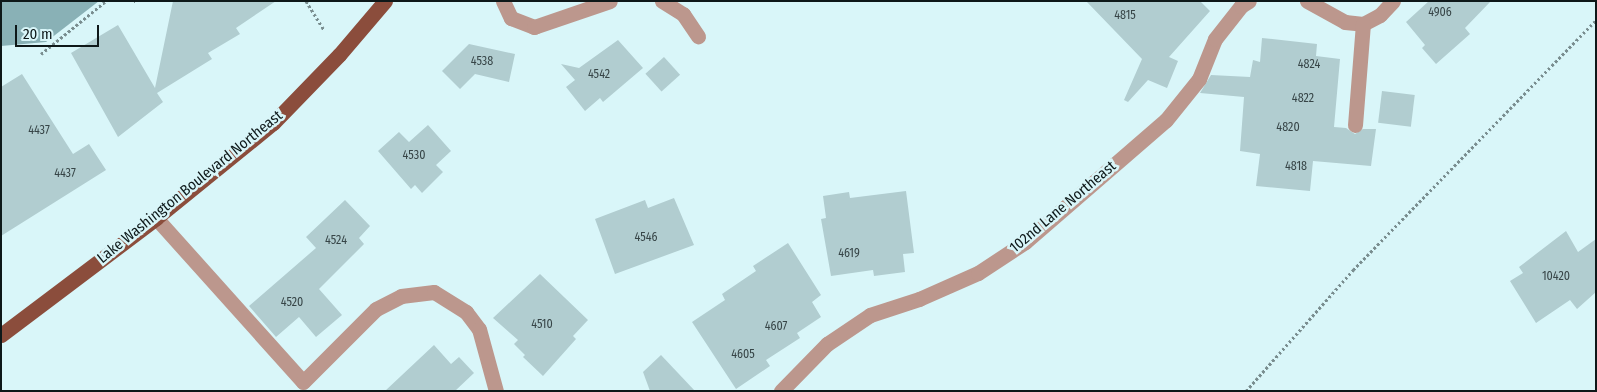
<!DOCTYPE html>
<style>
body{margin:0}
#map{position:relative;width:1597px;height:392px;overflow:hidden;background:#d9f6f9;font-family:"Fira Sans Condensed",sans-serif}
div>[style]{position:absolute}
.water>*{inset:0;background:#89b1b6}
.building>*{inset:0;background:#b1cdd0;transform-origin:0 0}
.path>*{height:3px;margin-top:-1.5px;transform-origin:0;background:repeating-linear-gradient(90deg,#798d8f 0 2.5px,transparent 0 5px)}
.lane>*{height:15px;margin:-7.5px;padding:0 7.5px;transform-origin:7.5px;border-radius:7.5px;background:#bc978d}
.street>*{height:15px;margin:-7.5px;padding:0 7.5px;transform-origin:7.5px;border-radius:7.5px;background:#bc978d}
.primary>*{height:15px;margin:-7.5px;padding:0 7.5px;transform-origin:7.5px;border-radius:7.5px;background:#8b4d3c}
span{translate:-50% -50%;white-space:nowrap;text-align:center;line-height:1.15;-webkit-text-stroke:5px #d9f6f9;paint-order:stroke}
.number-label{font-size:12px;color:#374547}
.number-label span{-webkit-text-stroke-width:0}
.street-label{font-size:15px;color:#0e1819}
.frame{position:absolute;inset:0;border:2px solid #0e1819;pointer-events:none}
.scale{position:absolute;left:15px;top:25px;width:84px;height:22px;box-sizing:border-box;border:2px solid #0e1819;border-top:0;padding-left:6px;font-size:15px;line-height:18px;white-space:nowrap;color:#0e1819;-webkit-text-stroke:4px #d9f6f9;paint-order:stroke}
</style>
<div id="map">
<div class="water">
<i style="clip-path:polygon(1px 1px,99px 1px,46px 42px,1px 46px)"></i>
</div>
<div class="building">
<i style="clip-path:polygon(173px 1px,276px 1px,236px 28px,240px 34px,208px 53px,212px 59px,157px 93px,163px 102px,118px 137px,71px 53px,118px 25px,155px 88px)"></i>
<i style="clip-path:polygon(1086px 1px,1200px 1px,1210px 11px,1169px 57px,1178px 61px,1167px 88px,1148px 80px,1128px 102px,1124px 100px,1142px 59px)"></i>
<i style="clip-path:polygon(1429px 1px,1491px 1px,1465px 28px,1470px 34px,1436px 64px,1422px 48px,1425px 45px,1406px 22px)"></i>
<i style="clip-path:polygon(1262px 38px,1317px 44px,1316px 56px,1340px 59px,1334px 127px,1346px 128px,1355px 134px,1363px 129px,1376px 129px,1371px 166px,1313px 161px,1310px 191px,1256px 186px,1260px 154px,1240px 151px,1244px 97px,1200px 93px,1211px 75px,1250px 77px,1253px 60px,1260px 62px)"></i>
<i style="clip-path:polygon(618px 40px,643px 68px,603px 102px,600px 98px,585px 111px,566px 87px,575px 80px,561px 64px,579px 68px)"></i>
<i style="clip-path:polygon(469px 44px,515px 54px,509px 82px,475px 74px,460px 89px,442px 71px)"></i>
<i style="left:664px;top:57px;width:24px;height:25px;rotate:48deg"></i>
<i style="clip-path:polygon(22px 74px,73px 154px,89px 144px,106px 170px,1px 236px,1px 87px)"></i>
<i style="left:1382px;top:91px;width:33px;height:32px;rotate:7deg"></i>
<i style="clip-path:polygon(428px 125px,451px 151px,436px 165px,443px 172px,422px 193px,415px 185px,411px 189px,378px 151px,399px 132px,409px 142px)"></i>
<i style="clip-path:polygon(906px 191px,914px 253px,903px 254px,905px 272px,874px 276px,873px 270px,831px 276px,821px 219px,826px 218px,823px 196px,849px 192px,850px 198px)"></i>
<i style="clip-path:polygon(674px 198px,694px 245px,615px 274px,595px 219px,645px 200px,648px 208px)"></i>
<i style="clip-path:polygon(345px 200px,370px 226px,359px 238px,364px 244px,319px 289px,342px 315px,316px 337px,299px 317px,276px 337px,249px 306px,316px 248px,306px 237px)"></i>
<i style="clip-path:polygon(1566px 231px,1578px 252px,1596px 239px,1596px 292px,1577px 309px,1570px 300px,1536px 323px,1510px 281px,1523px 273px,1519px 267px)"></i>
<i style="clip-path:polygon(788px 243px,821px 295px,812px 302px,821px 317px,797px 333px,800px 338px,766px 360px,770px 366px,736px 389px,692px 322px,725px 300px,722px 294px,756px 271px,753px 266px)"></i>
<i style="clip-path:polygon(540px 274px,588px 320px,573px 336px,576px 339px,543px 376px,523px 357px,525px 355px,514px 344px,518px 340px,493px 318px)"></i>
<i style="clip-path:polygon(434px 345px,451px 364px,459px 357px,474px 373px,455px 391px,385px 391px)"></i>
<i style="clip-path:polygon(661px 355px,695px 391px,650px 391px,643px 372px)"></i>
</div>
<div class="path">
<i style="left:134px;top:1px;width:1px"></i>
<i style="left:306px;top:1px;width:34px;rotate:58deg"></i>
<i style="left:41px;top:54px;width:84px;rotate:-39.2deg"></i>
<i style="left:1246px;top:391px;width:162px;rotate:-48.5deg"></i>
<i style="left:1353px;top:270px;width:349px;rotate:-45.8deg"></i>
</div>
<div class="lane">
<i style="left:503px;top:1px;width:19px;rotate:65deg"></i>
<i style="left:511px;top:18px;width:25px;rotate:21deg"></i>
<i style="left:534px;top:27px;width:80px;rotate:-18.9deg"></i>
<i style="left:662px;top:1px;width:25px;rotate:32deg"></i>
<i style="left:683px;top:14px;width:27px;rotate:56deg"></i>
<i style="left:1307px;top:1px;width:43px;rotate:28.9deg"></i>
<i style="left:1345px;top:22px;width:18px;rotate:6deg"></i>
<i style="left:1363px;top:24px;width:19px;rotate:-28deg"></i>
<i style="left:1380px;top:15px;width:19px;rotate:-47deg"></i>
<i style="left:1355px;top:125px;width:101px;rotate:-85.5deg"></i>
<i style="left:156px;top:218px;width:220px;rotate:48.1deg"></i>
<i style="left:303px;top:382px;width:103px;rotate:-45deg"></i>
<i style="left:376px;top:309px;width:28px;rotate:-27deg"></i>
<i style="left:401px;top:296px;width:33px;rotate:-7deg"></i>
<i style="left:434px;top:292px;width:38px;rotate:32deg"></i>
<i style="left:466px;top:312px;width:21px;rotate:53deg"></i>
<i style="left:479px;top:329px;width:64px;rotate:74.7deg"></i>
</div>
<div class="street">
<i style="left:781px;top:391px;width:66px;rotate:-45.6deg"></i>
<i style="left:827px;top:344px;width:52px;rotate:-34deg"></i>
<i style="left:870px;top:315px;width:52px;rotate:-18.1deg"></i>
<i style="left:919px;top:299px;width:64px;rotate:-23.8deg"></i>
<i style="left:978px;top:273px;width:56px;rotate:-33.4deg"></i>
<i style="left:1025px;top:242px;width:186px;rotate:-40.9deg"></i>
<i style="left:1166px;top:120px;width:53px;rotate:-51.2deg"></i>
<i style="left:1199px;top:79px;width:43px;rotate:-68.2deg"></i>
<i style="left:1215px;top:39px;width:42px;rotate:-51.8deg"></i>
<i style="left:1241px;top:6px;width:9px;rotate:-32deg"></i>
</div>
<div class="primary">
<i style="left:1px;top:335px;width:194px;rotate:-37deg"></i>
<i style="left:156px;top:218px;width:151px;rotate:-39.1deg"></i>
<i style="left:273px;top:123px;width:95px;rotate:-45.9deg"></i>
<i style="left:339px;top:55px;width:71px;rotate:-49.6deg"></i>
</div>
<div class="number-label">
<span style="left:1440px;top:13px">4906</span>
<span style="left:1125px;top:16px">4815</span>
<span style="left:482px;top:62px">4538</span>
<span style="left:1309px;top:65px">4824</span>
<span style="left:599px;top:75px">4542</span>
<span style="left:1303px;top:99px">4822</span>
<span style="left:1288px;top:128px">4820</span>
<span style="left:39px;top:131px">4437</span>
<span style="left:414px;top:156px">4530</span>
<span style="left:1296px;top:167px">4818</span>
<span style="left:65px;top:174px">4437</span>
<span style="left:646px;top:238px">4546</span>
<span style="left:336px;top:241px">4524</span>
<span style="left:849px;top:254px">4619</span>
<span style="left:1556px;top:277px">10420</span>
<span style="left:292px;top:303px">4520</span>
<span style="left:542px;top:325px">4510</span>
<span style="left:776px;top:327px">4607</span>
<span style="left:743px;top:355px">4605</span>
</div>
<div class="street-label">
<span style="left:190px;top:187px;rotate:-39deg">Lake Washington Boulevard Northeast</span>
<span style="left:1063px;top:207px;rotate:-40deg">102nd Lane Northeast</span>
</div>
<div class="frame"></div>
<div class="scale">20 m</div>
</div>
